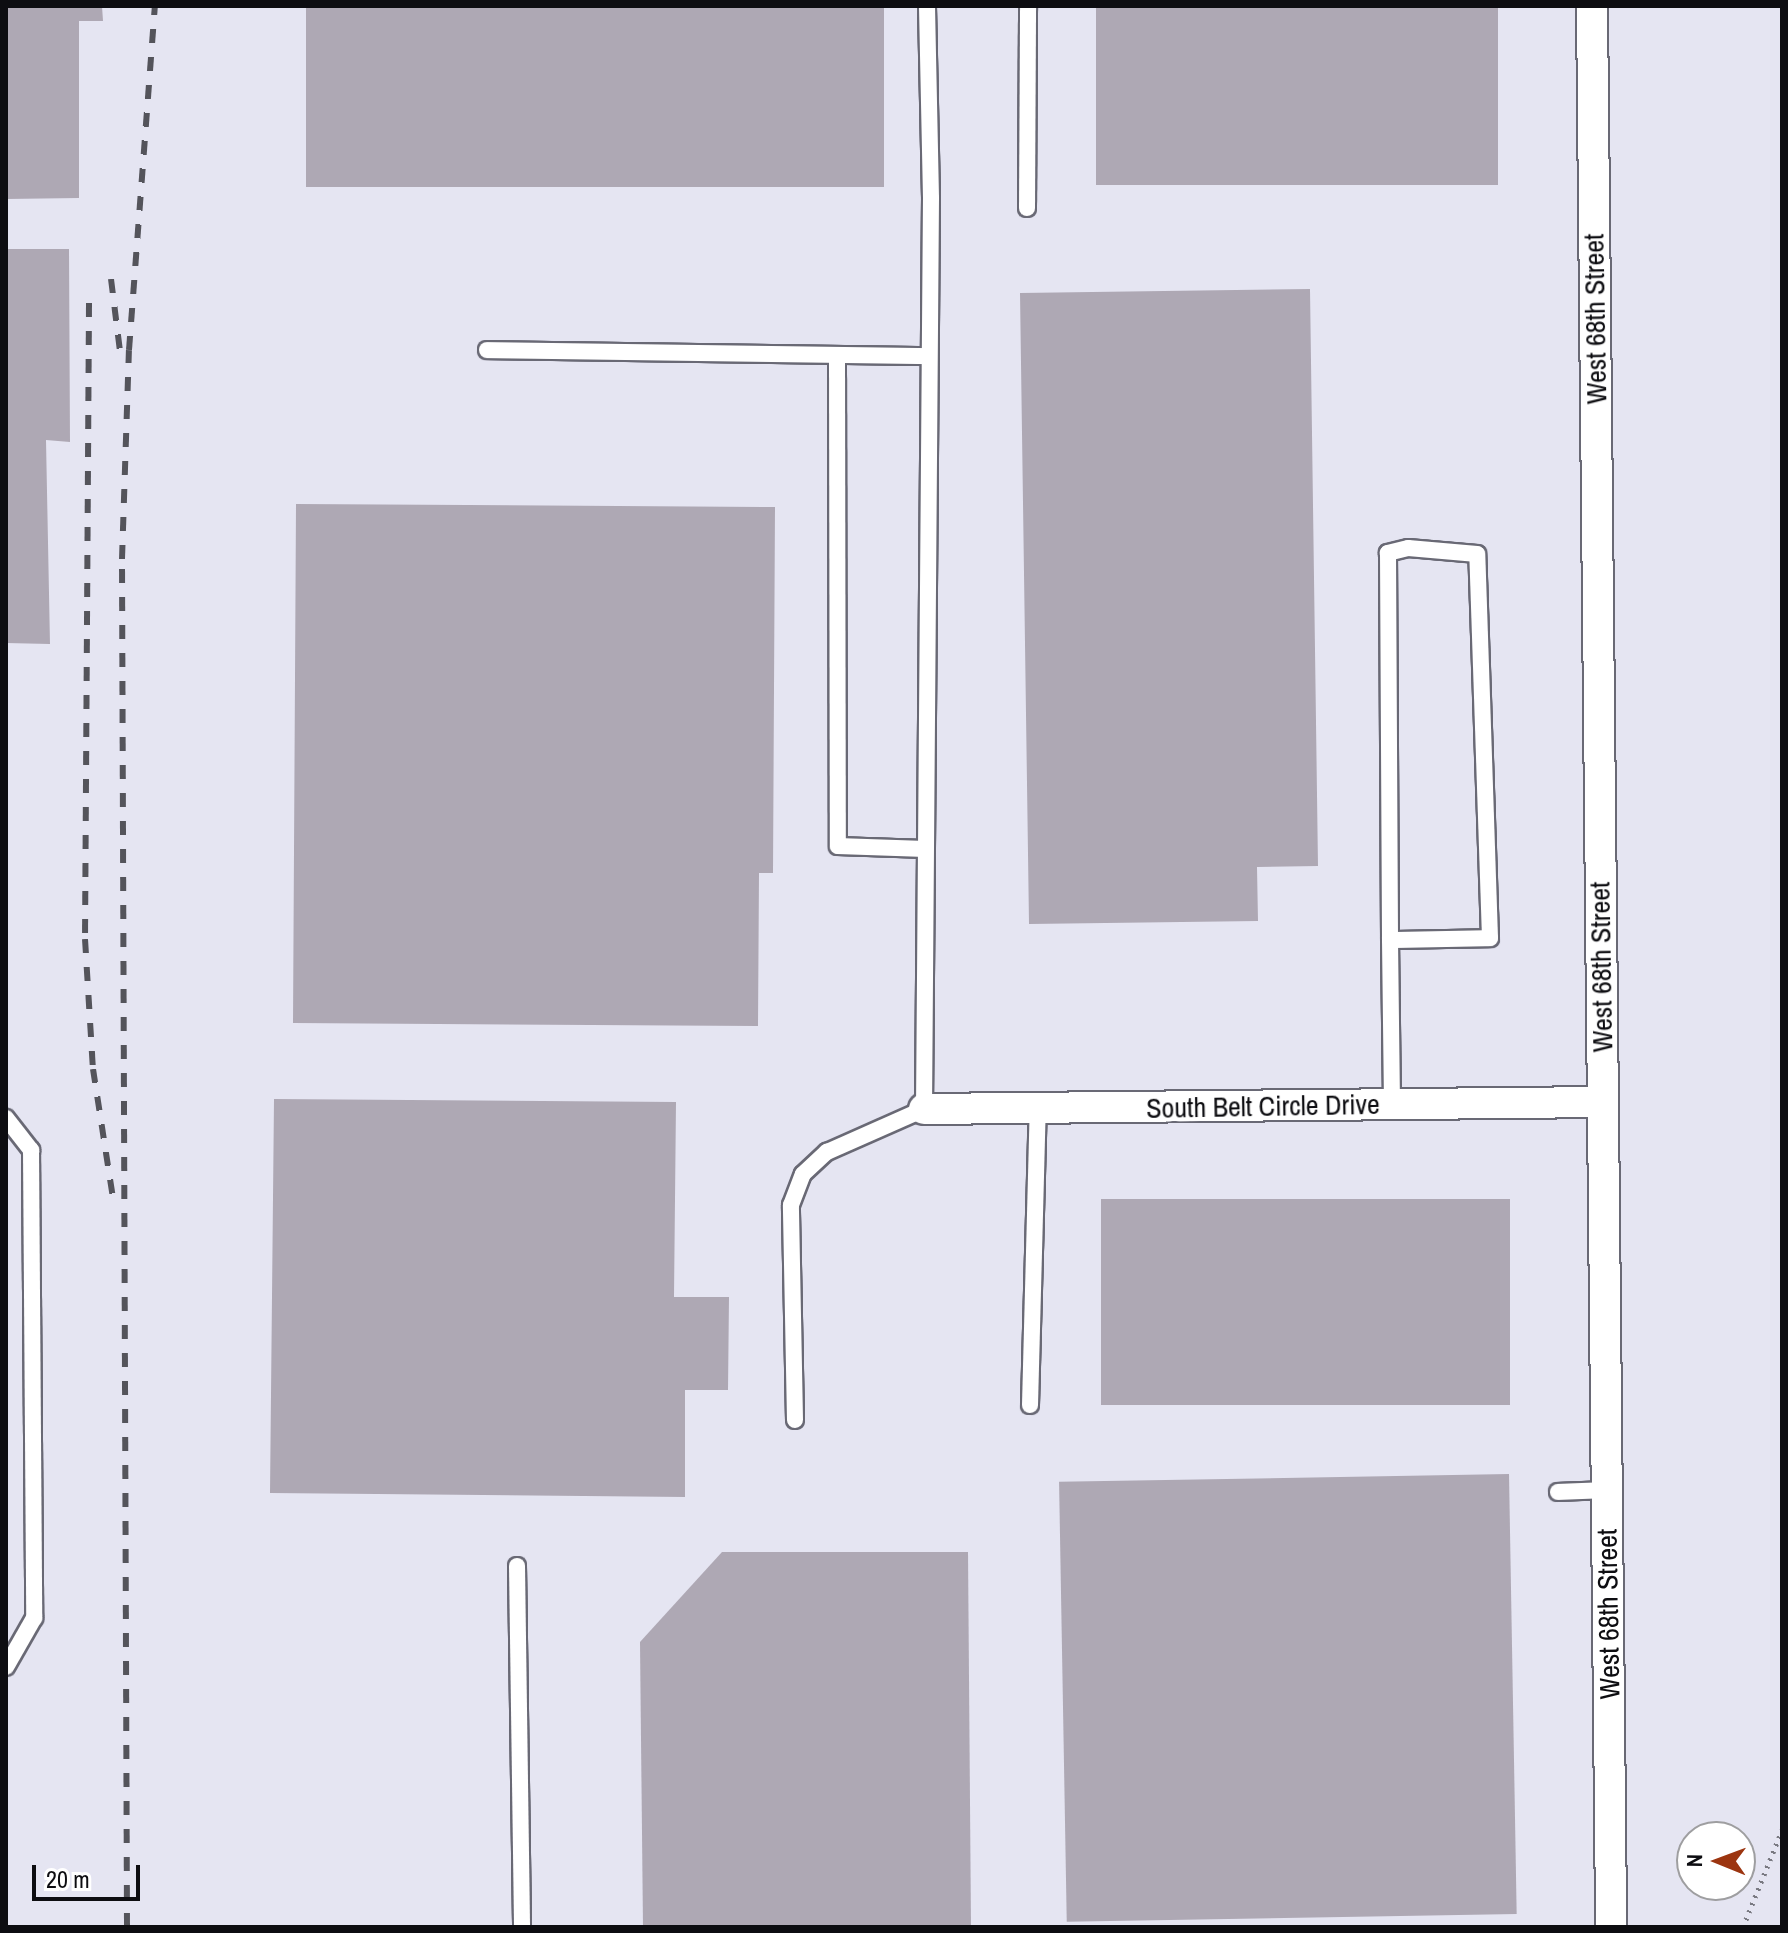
<!DOCTYPE html>
<style>
body{margin:0}
#map{position:relative;width:1788px;height:1933px;overflow:hidden;background:#e5e5f2;font-family:"Archivo Narrow",sans-serif}
div>[style]{position:absolute}
.building>*{inset:0;background:#aea8b4;transform-origin:0 0}
.path>*{height:5px;margin-top:-2.5px;transform-origin:0;background:repeating-linear-gradient(90deg,#797981 0 2px,transparent 0 8px)}
.roads{filter:drop-shadow(2px 0 #696975) drop-shadow(-2px 0 #696975) drop-shadow(0 2px #696975) drop-shadow(0 -2px #696975)}
.service>*{height:16px;margin:-8px;padding:0 8px;transform-origin:8px;border-radius:8px;background:#fff}
.minor>*{height:30px;margin:-15px;padding:0 15px;transform-origin:15px;border-radius:15px;background:#fff}
.rail>*{height:6px;margin-top:-3px;transform-origin:0;background:repeating-linear-gradient(90deg,#54545b 0 14px,transparent 0 28px)}
span{translate:-50% -50%;white-space:nowrap;text-align:center;line-height:1.15;-webkit-text-stroke:8px #fff;paint-order:stroke}
.street-label{font-size:28px;color:#0d0d11}
.frame{position:absolute;inset:0;border:8px solid #0d0d11;pointer-events:none}
.north{position:absolute;left:1676px;top:1821px;width:80px;height:80px;box-sizing:border-box;background:#fff;border:2px solid #9e9ea0;border-radius:50%;rotate:271deg;font-size:22px;font-weight:700;line-height:32px;text-align:center;color:#0d0d11}
.north::after{content:'';display:block;margin:auto;width:28px;height:36px;background:#9c3510;clip-path:polygon(50% 0,100% 100%,50% 72%,0 100%)}
.scale{position:absolute;left:32px;top:1865px;width:108px;height:36px;box-sizing:border-box;border:4px solid #0d0d11;border-top:0;padding-left:10px;font-size:24px;line-height:28px;white-space:nowrap;color:#0d0d11;-webkit-text-stroke:6px #fff;paint-order:stroke}
</style>
<div id="map">
<div class="building">
<i style="clip-path:polygon(6px 6px,102px 6px,103px 21px,79px 21px,79px 198px,6px 199px)"></i>
<i style="left:306px;top:6px;width:578px;height:181px"></i>
<i style="left:1096px;top:6px;width:402px;height:179px"></i>
<i style="clip-path:polygon(6px 249px,69px 249px,70px 442px,46px 440px,50px 644px,6px 643px)"></i>
<i style="clip-path:polygon(1310px 289px,1318px 866px,1257px 867px,1258px 921px,1029px 924px,1020px 293px)"></i>
<i style="clip-path:polygon(296px 504px,775px 507px,773px 873px,759px 873px,758px 1026px,293px 1023px)"></i>
<i style="clip-path:polygon(274px 1099px,676px 1102px,674px 1297px,729px 1297px,728px 1390px,685px 1390px,685px 1497px,270px 1493px)"></i>
<i style="left:1101px;top:1199px;width:409px;height:206px"></i>
<i style="left:1509px;top:1474px;width:440px;height:450px;rotate:89deg"></i>
<i style="clip-path:polygon(722px 1552px,968px 1552px,971px 1927px,643px 1927px,640px 1642px)"></i>
</div>
<div class="path">
<i style="left:1743px;top:1927px;width:105px;rotate:-68.1deg"></i>
</div>
<div class="roads">
<div class="service">
<i style="left:1027px;top:208px;width:202px;rotate:-89.7deg"></i>
<i style="left:487px;top:350px;width:441px;rotate:0.8deg"></i>
<i style="left:837px;top:358px;width:488px;rotate:89.9deg"></i>
<i style="left:838px;top:846px;width:87px;rotate:2deg"></i>
<i style="left:1390px;top:940px;width:100px;rotate:-1.1deg"></i>
<i style="left:1490px;top:938px;width:384px;rotate:-91.9deg"></i>
<i style="left:1477px;top:554px;width:69px;rotate:-175deg"></i>
<i style="left:1408px;top:548px;width:21px;rotate:166deg"></i>
<i style="left:1388px;top:553px;width:387px;rotate:89.7deg"></i>
<i style="left:1390px;top:940px;width:165px;rotate:89.3deg"></i>
<i style="left:6px;top:1118px;width:41px;rotate:52deg"></i>
<i style="left:31px;top:1150px;width:468px;rotate:89.6deg"></i>
<i style="left:34px;top:1618px;width:56px;rotate:119.7deg"></i>
<i style="left:1030px;top:1405px;width:297px;rotate:-88.5deg"></i>
<i style="left:795px;top:1420px;width:215px;rotate:-91.1deg"></i>
<i style="left:791px;top:1205px;width:33px;rotate:-69deg"></i>
<i style="left:803px;top:1174px;width:33px;rotate:-43deg"></i>
<i style="left:827px;top:1152px;width:106px;rotate:-23.9deg"></i>
<i style="left:924px;top:1109px;width:911px;rotate:-89.56deg"></i>
<i style="left:931px;top:198px;width:192px;rotate:-91.2deg"></i>
<i style="left:1558px;top:1492px;width:48px;rotate:-2.4deg"></i>
<i style="left:517px;top:1566px;width:361px;rotate:89.2deg"></i>
</div>
<div class="minor">
<i style="left:1592px;top:6px;width:1921px;rotate:89.43deg"></i>
<i style="left:924px;top:1109px;width:679px;rotate:-0.59deg"></i>
</div>
</div>
<div class="rail">
<i style="left:111px;top:279px;width:73px;rotate:82.9deg"></i>
<i style="left:89px;top:303px;width:636px;rotate:90.36deg"></i>
<i style="left:85px;top:939px;width:130px;rotate:86.5deg"></i>
<i style="left:93px;top:1069px;width:137px;rotate:81.2deg"></i>
<i style="left:127px;top:1927px;width:1368px;rotate:-90.21deg"></i>
<i style="left:122px;top:559px;width:209px;rotate:-88.1deg"></i>
<i style="left:129px;top:350px;width:345px;rotate:-85.7deg"></i>
</div>
<div class="street-label">
<span style="left:1595px;top:319px;rotate:-91deg">West 68th Street</span>
<span style="left:1601px;top:967px;rotate:-91deg">West 68th Street</span>
<span style="left:1263px;top:1106px;rotate:-1deg">South Belt Circle Drive</span>
<span style="left:1608px;top:1614px;rotate:-91deg">West 68th Street</span>
</div>
<div class="frame"></div>
<div class="north">N</div>
<div class="scale">20 m</div>
</div>
